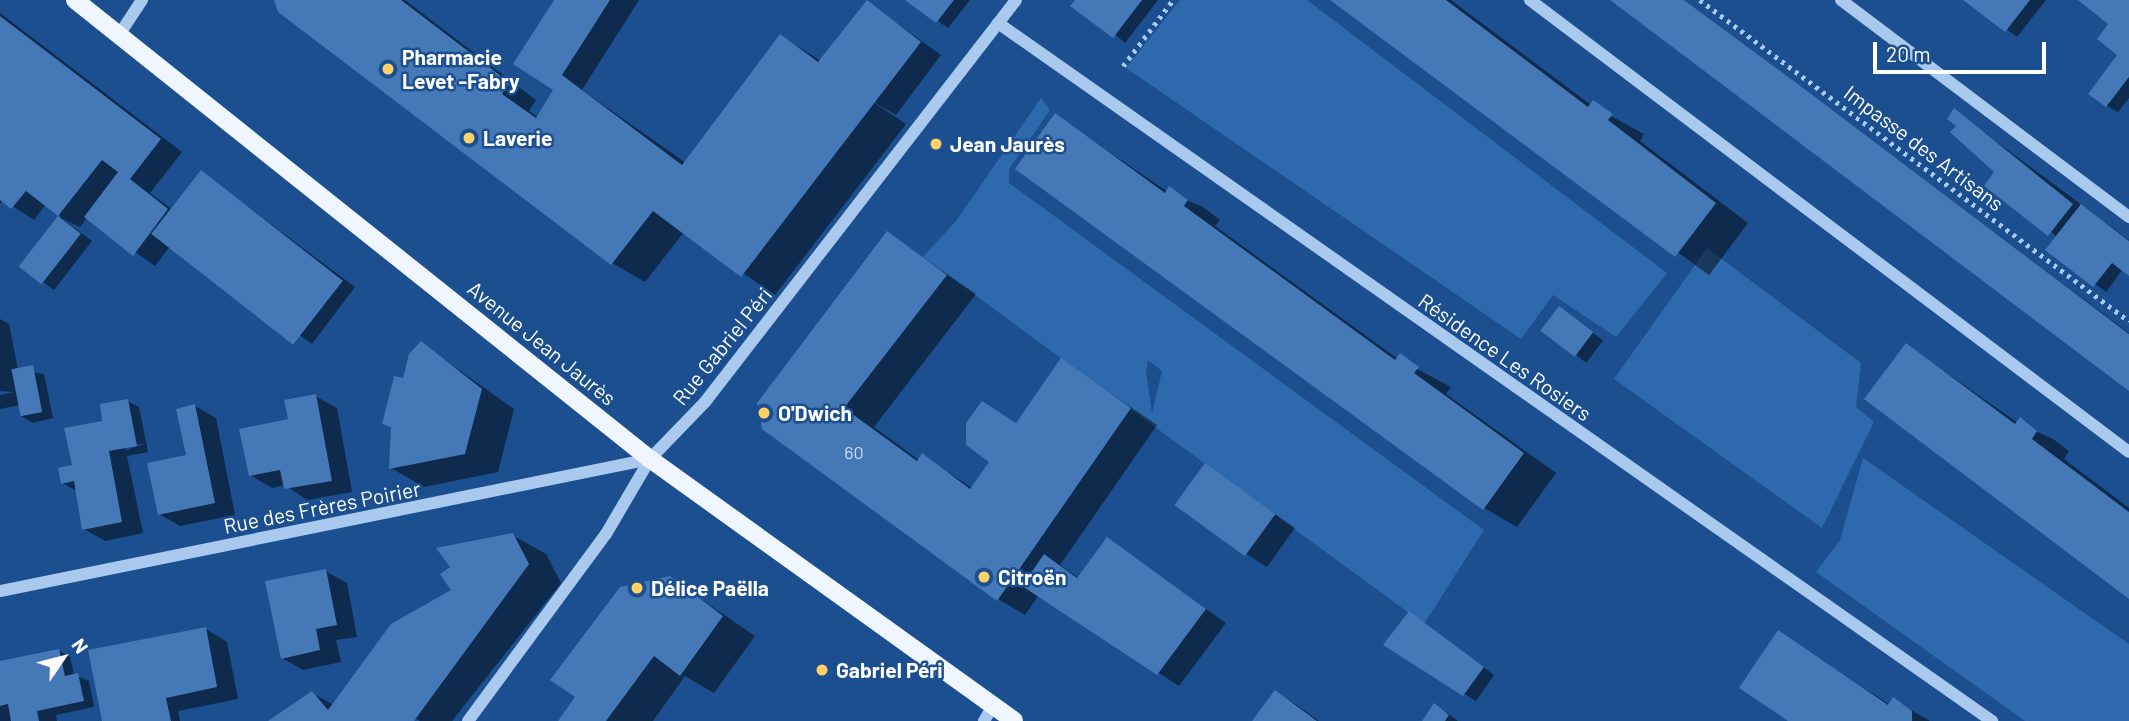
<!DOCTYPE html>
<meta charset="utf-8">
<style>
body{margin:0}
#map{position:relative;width:2129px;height:721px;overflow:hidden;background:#1b4f8f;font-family:Barlow,sans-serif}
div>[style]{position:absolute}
.green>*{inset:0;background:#2e69ad}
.shadow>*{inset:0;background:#0007;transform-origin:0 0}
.building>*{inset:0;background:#4478b7;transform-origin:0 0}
.path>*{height:4.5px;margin-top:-2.25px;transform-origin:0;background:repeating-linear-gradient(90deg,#a9c9ee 0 3.5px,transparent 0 8.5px)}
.minor>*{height:12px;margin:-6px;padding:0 6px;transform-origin:6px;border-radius:6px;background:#a9c9ee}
.major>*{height:18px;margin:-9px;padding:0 9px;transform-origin:9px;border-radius:9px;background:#f0f6ff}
.dots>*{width:19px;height:19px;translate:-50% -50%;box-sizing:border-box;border:4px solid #1b4f8f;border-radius:50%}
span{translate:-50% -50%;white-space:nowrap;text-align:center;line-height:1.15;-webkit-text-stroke:5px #1b4f8f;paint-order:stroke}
.number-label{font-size:18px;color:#d0dded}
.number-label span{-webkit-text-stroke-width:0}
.poi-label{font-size:21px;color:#fff;font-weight:700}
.left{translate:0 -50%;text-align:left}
.street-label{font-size:21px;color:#fff}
.north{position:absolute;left:28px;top:623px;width:70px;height:70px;-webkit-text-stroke:5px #1b4f8f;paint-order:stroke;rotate:55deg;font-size:19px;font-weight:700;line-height:28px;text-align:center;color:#fff}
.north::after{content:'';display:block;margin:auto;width:24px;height:32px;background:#fff;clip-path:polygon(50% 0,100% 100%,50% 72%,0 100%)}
.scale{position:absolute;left:1873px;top:42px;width:173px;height:32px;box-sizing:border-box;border:4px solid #fff;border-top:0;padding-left:9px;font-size:21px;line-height:24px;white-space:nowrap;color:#fff;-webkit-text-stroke:5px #1b4f8f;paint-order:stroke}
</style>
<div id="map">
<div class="green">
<i style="clip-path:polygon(1180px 0,1307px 0,1667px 273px,1616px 337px,1553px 295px,1521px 339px,1126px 68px)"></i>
<i style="clip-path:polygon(evenodd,1041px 98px,1050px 110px,1009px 169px,1009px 183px,1484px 530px,1424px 624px,923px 257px,956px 221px,1041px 98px,1148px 360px,1162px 371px,1152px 413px,1146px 373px,1148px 360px)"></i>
<i style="clip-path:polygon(1707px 248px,1861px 363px,1856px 407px,1874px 422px,1822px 528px,1614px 379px)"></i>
<i style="clip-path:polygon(1863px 458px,2129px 644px,2129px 721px,2025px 721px,1816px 572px,1840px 540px)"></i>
</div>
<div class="shadow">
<i style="clip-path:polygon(276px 0,405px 0,536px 100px,529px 111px,538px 117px,555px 90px,556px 0,639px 0,582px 90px,686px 163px,781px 36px,821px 61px,867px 2px,941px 55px,896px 115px,867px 98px,906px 124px,775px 295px,684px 232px,645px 282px,612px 263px)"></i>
<i style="clip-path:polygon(908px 0,970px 0,948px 28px)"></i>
<i style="clip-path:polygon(1077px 0,1158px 0,1125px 43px)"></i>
<i style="clip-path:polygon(1333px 0,1451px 0,1591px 105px,1644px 134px,1640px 141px,1748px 223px,1709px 275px)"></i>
<i style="clip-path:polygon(1611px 0,1684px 0,2129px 333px,2129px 388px)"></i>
<i style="clip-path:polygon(1968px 0,2046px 0,2017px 37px)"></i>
<i style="clip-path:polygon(2081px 0,2129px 0,2129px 98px,2118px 112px,2107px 106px,2120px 55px,2111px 24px)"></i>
<i style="clip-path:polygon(0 13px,182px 152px,150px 193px,173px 210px,201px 172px,355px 287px,312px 344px,171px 245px,155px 266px,87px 218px,80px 227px,63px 219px,92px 241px,54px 290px,21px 266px,61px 216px,46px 204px,34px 220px,3px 200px,0 204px)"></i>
<i style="clip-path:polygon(1955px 111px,2129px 240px,2129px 274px,2123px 269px,2106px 292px,2048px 250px,2057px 238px,1959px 126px)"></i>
<i style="clip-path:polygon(1056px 116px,1168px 192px,1203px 207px,1220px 220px,1215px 226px,1398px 359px,1451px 387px,1446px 394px,1556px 473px,1517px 527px,1484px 508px)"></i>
<i style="clip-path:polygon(887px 233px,976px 294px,874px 427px,919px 460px,923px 456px,972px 488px,1062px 360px,1157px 425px,1060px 565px,1079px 578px,1108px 539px,1226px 623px,1179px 686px,1039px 595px,1025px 615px,998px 599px,763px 428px)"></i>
<i style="left:1560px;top:308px;width:54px;height:28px;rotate:37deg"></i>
<i style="clip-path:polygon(0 319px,9px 324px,18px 370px,44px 374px,53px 418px,33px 423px,21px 416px,19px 405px,0 409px,0 395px,14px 392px,0 391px)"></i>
<i style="clip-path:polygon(421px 343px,514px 409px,498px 472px,424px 487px,391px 468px,393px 428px,384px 423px)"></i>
<i style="clip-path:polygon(1907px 345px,2018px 423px,2053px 439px,2069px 451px,2064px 459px,2129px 508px,2129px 597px)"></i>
<i style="clip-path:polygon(315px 396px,337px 408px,352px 492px,307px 500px,285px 485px,272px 488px,250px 475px)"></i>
<i style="clip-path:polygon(evenodd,127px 401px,139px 407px,148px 452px,127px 456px,143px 533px,105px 541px,84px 529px,77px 491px,62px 483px,102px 422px,127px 401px,146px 443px,127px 450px,124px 447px,146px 443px)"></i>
<i style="clip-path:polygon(195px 406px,216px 418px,235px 515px,180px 526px,159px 514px,188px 456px)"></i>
<i style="clip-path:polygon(1206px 466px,1295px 528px,1267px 567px,1246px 554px)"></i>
<i style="clip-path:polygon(512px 535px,546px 554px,561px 583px,452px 721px,420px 721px,408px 714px,413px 721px,271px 721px,312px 693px,334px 705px)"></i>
<i style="clip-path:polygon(325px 571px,347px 583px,357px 637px,336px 640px,341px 662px,303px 670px,282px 658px)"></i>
<i style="clip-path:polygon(670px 578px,755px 636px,714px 693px,685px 676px,653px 721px,560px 721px)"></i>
<i style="clip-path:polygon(1421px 620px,1494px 675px,1476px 701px,1386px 645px)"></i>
<i style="clip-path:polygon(206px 629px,227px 642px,238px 699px,178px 711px,180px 721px,104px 721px)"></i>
<i style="clip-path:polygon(1779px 633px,1890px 705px,1894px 700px,1930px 721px,1791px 721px)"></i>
<i style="clip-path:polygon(59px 651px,70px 657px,74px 675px,89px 681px,94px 707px,56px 715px,57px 721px,0 721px,0 663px)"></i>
<i style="clip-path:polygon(1276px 692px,1297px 705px,1319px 721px,1254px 721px)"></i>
<i style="clip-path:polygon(1435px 706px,1446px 712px,1458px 721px,1424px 721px)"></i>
</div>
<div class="building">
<i style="clip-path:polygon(274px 0,401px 0,510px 83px,502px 94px,536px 118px,553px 90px,513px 64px,554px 0,610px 0,562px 75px,682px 165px,780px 34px,818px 62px,867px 0,921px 42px,741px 277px,653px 211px,611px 265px,278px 12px)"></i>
<i style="clip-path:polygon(905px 0,954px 0,936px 23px)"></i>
<i style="clip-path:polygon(1075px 0,1142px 0,1113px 38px,1070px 6px)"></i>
<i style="clip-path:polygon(1330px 0,1446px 0,1588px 107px,1593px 100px,1613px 114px,1608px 120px,1716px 203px,1675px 257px)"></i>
<i style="clip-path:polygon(1610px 0,1684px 0,1799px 85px,2129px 334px,2129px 391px)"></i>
<i style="clip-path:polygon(1963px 0,2030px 0,2005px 32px)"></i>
<i style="clip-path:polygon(2078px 0,2129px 0,2129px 77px,2106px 107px,2088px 94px,2117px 55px,2097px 39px,2108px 24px)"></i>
<i style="clip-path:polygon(0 16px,161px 139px,130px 179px,168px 209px,133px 256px,84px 217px,118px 172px,102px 160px,58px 216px,26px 191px,11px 209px,0 200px)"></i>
<i style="clip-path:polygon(1954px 108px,2073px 204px,2048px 236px,1984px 186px,1994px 172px,1950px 132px,1956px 126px,1947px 119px)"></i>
<i style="clip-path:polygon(1055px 113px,1165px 193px,1169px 186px,1188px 200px,1184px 206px,1395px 360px,1400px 353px,1419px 367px,1414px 373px,1524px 453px,1483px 510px,1015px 169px)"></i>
<i style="left:201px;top:170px;width:180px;height:81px;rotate:38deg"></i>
<i style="clip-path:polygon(2081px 204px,2129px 241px,2129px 276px,2112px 263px,2093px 287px,2045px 250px)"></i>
<i style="left:58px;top:216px;width:29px;height:64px;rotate:38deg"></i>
<i style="clip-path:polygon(887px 231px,947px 275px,844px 408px,917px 461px,922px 453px,970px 489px,989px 462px,966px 445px,966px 423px,982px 401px,1016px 423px,1061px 358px,1131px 408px,997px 601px,762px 429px,757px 403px)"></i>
<i style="left:1559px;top:306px;width:43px;height:31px;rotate:37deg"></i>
<i style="clip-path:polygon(421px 341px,482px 389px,465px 454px,389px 469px,391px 427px,382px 424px,394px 376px,403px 378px,409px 354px)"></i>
<i style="clip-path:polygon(1906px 343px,2015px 424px,2020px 417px,2037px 431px,2032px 439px,2129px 512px,2129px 599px,1864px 399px)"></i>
<i style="left:33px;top:365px;width:48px;height:22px;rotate:79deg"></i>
<i style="clip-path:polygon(316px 394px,332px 481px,284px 489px,280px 470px,249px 476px,239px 429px,288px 419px,284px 400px)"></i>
<i style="clip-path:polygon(128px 399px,137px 446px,109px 451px,122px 522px,82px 530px,74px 481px,61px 484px,58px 468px,72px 465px,64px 428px,102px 421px,100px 404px)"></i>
<i style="clip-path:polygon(195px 404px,215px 503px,158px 515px,147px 463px,186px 455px,176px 409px)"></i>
<i style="left:1205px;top:463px;width:87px;height:52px;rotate:36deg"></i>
<i style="clip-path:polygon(513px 533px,529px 564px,414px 721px,268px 721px,312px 691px,328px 710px,391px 624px,451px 590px,440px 574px,450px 567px,436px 548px)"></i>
<i style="clip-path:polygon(1107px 537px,1206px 609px,1157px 675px,1022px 586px,1044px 554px,1077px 578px)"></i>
<i style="clip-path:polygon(326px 569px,337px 625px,316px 629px,320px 650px,281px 659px,265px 581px)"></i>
<i style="clip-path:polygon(670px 576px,723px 616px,680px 676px,654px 656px,606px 721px,558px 721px,575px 697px,550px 680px,620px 587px)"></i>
<i style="clip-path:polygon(1409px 611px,1484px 667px,1463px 696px,1383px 645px)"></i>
<i style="clip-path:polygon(206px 627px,217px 687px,166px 698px,171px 721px,102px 721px,88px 650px)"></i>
<i style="clip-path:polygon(1778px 630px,1888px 705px,1893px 697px,1912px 711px,1912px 721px,1788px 721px,1739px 688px)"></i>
<i style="clip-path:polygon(59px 649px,65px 676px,78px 673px,84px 701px,37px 711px,39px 721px,11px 721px,8px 704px,0 706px,0 661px)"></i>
<i style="clip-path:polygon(1275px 690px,1317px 721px,1252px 721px)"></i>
<i style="clip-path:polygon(1434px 703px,1449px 715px,1445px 721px,1422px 721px)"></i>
</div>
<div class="path">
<i style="left:1700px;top:0;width:536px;rotate:36.81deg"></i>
<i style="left:1123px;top:66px;width:83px;rotate:-52.9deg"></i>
</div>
<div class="minor">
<i style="left:1530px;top:0;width:750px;rotate:37.04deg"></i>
<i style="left:1841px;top:0;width:361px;rotate:37deg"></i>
<i style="left:998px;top:23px;width:1215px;rotate:35.08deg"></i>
<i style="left:119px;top:35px;width:42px;rotate:-56.7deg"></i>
<i style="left:0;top:591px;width:663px;rotate:-11.48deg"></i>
<i style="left:468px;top:721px;width:232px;rotate:-53.6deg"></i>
<i style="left:606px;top:534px;width:87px;rotate:-59.6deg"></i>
<i style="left:650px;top:459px;width:79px;rotate:-46deg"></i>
<i style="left:705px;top:402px;width:508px;rotate:-52.27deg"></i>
<i style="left:984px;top:721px;width:14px;rotate:-60deg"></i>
</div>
<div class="major">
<i style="left:75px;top:0;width:736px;rotate:38.6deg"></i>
<i style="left:650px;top:459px;width:448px;rotate:35.7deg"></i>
</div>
<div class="dots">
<i style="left:388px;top:69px;background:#ffd166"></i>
<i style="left:469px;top:138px;background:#ffd166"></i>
<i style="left:936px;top:144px;background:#ffd166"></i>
<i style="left:764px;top:413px;background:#ffd166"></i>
<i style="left:984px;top:577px;background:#ffd166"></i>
<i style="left:637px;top:588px;background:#ffd166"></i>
<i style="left:822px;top:670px;background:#ffd166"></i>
</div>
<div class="number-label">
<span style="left:854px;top:452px">60</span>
</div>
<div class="poi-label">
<span class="left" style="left:402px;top:69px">Pharmacie<br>Levet -Fabry</span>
<span class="left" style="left:483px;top:138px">Laverie</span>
<span class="left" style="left:950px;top:144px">Jean Jaurès</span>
<span class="left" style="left:778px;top:413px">O'Dwich</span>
<span class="left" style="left:998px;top:577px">Citroën</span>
<span class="left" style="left:651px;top:588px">Délice Paëlla</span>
<span class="left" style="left:836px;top:670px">Gabriel Péri</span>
</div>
<div class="street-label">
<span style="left:1924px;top:148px;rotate:37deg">Impasse des Artisans</span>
<span style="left:542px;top:343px;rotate:39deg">Avenue Jean Jaurès</span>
<span style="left:722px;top:346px;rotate:-51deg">Rue Gabriel Péri</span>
<span style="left:1505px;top:357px;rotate:35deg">Résidence Les Rosiers</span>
<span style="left:322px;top:507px;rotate:-11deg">Rue des Frères Poirier</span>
</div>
<div class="north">N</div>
<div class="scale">20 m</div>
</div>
